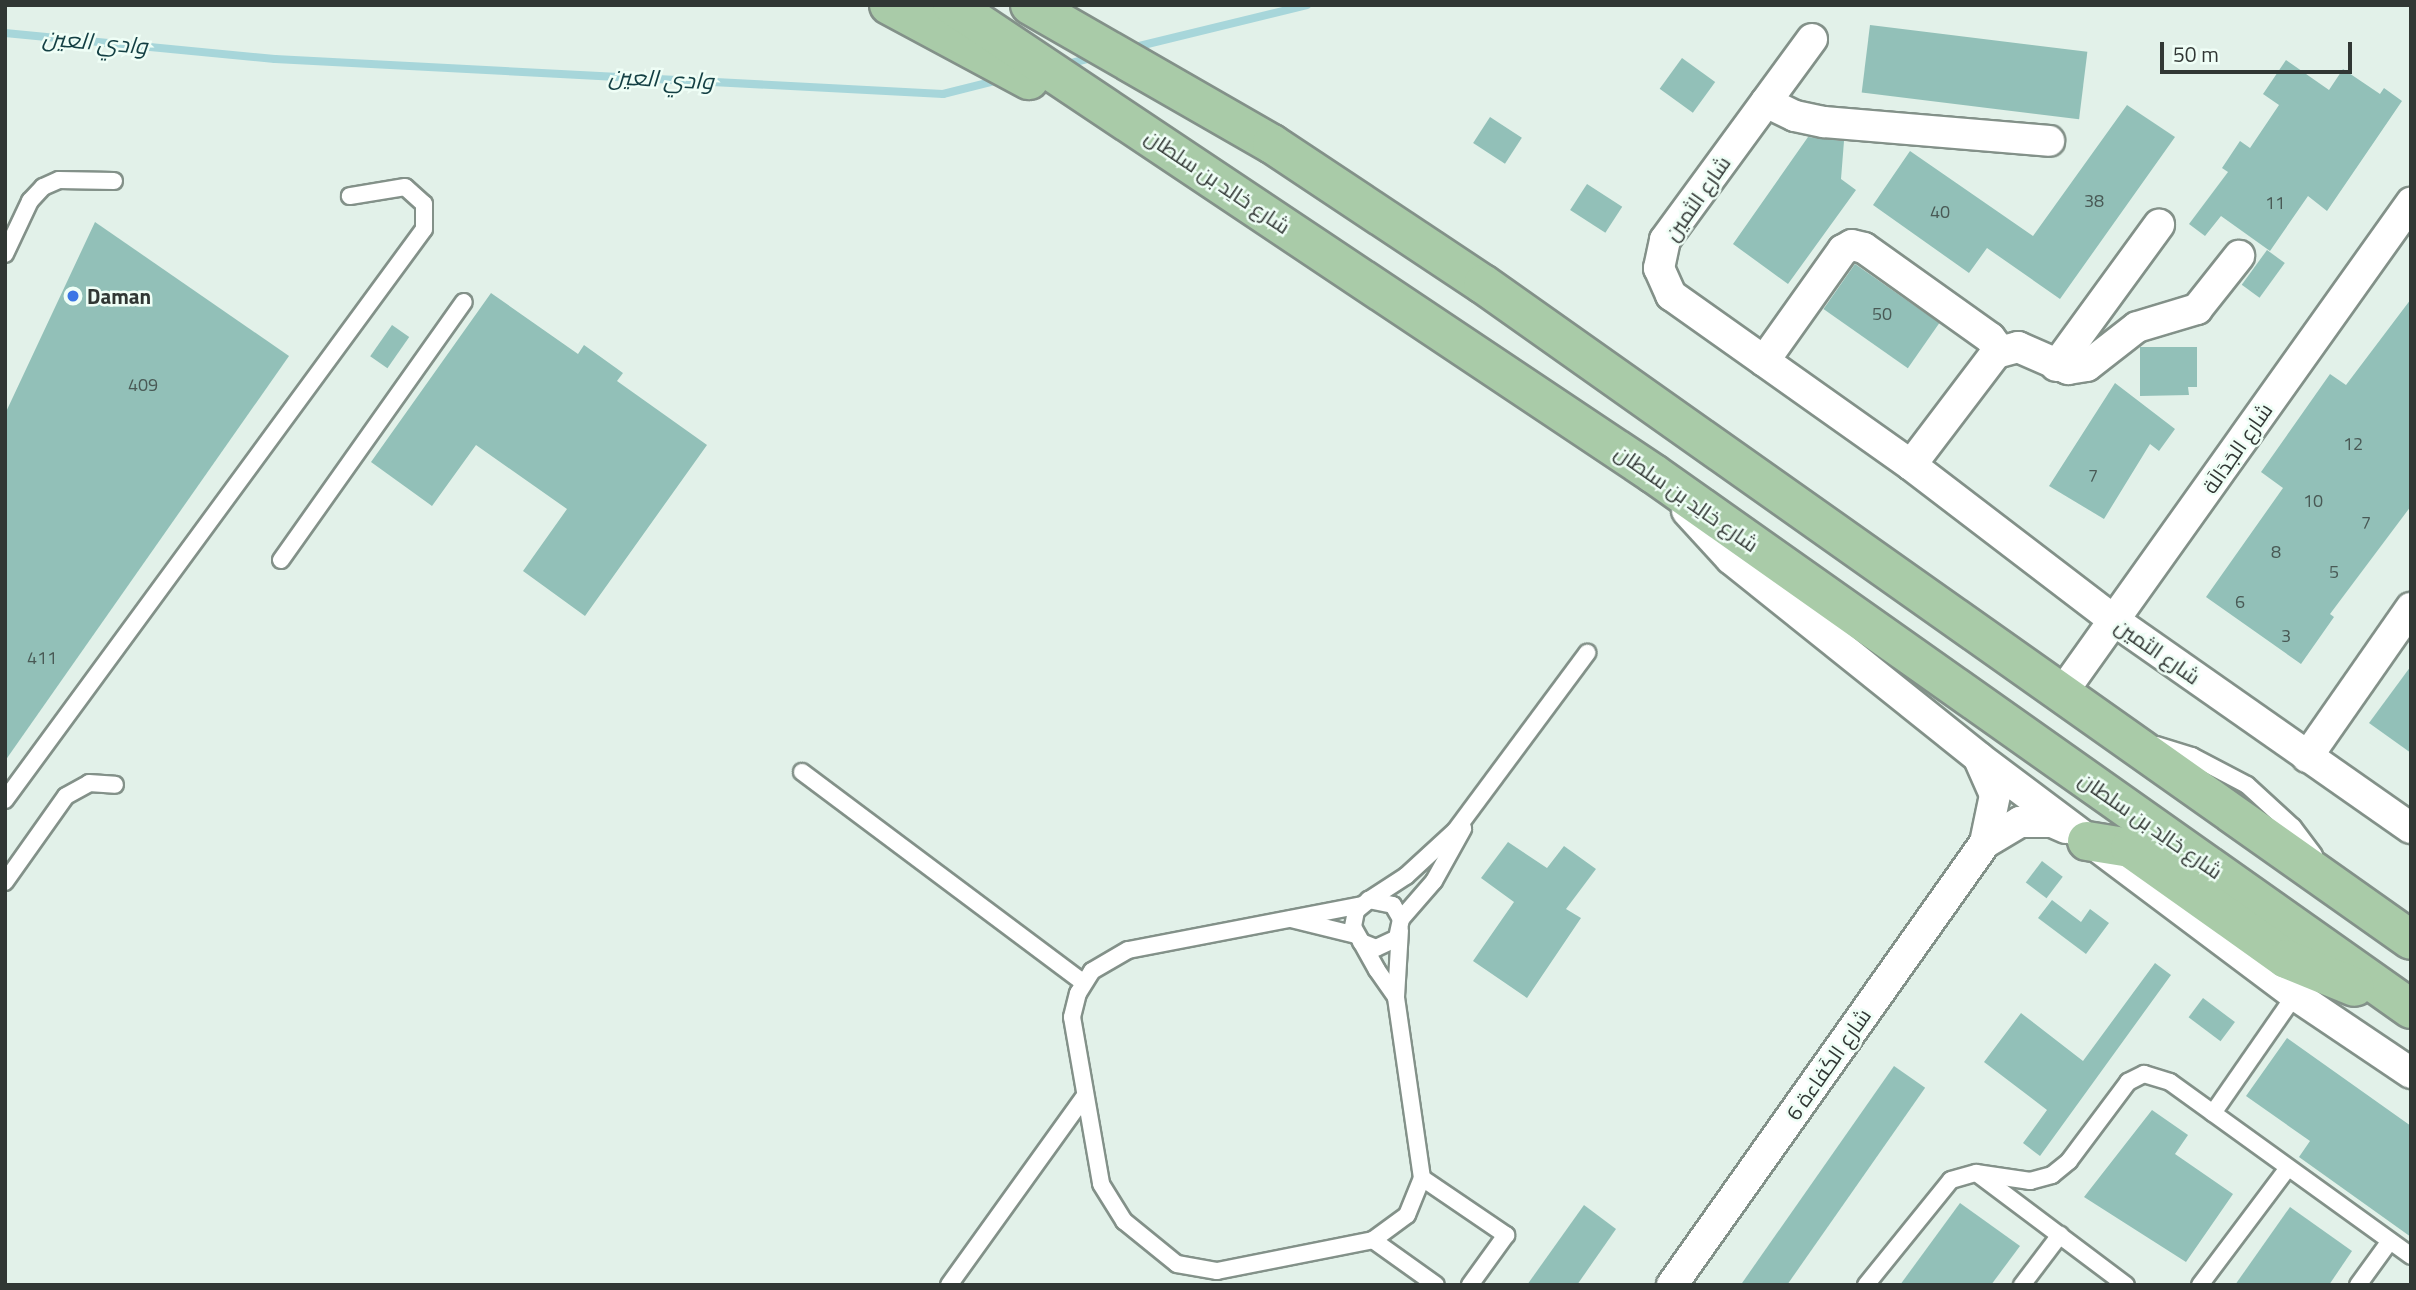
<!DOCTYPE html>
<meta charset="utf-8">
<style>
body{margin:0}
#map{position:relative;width:2416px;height:1290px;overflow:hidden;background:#e2f1e9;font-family:"Titillium Web",Cairo,sans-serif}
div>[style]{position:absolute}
.stream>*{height:8px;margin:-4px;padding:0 4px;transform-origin:4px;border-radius:4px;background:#a7d6da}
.building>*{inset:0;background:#92c0b8;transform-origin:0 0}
.roads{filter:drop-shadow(2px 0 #839189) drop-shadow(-2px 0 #839189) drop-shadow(0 2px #839189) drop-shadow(0 -2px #839189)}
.service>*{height:16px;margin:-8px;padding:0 8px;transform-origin:8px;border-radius:8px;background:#fff}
.minor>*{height:30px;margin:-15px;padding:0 15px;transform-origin:15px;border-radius:15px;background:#fff}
.primary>*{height:38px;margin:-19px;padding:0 19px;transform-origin:19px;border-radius:19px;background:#a9cba8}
.dots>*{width:19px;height:19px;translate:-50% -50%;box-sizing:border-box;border:4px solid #effef6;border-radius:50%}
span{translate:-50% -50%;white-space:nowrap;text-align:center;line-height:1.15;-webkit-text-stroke:5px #effef6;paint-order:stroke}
.number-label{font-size:18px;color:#495955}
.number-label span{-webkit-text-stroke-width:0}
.street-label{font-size:21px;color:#313734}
.poi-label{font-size:21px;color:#313734;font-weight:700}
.left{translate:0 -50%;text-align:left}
.water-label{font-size:23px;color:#133f43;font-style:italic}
.frame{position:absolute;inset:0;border:7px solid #313734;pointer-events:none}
.scale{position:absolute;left:2160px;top:42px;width:192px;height:32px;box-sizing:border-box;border:4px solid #313734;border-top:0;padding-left:9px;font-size:21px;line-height:24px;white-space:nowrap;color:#313734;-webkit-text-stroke:5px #effef6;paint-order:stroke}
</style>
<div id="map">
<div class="stream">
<i style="left:5px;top:33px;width:271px;rotate:5.5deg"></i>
<i style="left:275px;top:59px;width:669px;rotate:3deg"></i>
<i style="left:943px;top:94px;width:58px;rotate:-14deg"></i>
<i style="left:1131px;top:48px;width:181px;rotate:-13.7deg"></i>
<i style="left:1063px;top:65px;width:33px;rotate:-14deg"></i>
</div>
<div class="building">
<i style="left:1870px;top:25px;width:219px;height:68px;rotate:7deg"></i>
<i style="left:1682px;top:58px;width:41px;height:38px;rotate:36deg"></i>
<i style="clip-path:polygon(2286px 60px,2329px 90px,2343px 69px,2380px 94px,2384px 88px,2402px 101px,2327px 211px,2308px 196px,2270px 251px,2221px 216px,2205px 236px,2189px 224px,2228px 172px,2222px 168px,2240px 141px,2250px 148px,2279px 105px,2263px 94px)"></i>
<i style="clip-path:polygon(2127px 105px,2175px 137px,2060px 299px,1987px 248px,1969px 273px,1873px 205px,1910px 151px,2033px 236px)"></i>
<i style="left:1490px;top:117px;width:38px;height:31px;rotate:33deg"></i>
<i style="clip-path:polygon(1808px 137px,1844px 141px,1841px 179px,1856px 190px,1788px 284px,1733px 244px)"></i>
<i style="left:1587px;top:184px;width:42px;height:31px;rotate:33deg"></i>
<i style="clip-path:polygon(95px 222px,289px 356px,5px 761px,5px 414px)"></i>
<i style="left:2267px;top:250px;width:22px;height:43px;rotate:36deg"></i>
<i style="left:1855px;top:264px;width:103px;height:55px;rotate:35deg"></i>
<i style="clip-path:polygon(491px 293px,578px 354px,584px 345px,623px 373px,617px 381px,707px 445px,585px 616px,523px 571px,567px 509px,476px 445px,432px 506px,371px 462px)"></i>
<i style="clip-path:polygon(2411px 299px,2411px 506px,2330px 614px,2334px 617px,2301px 664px,2206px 597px,2283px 488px,2261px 472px,2330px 374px,2346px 385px)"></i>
<i style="left:392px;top:325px;width:21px;height:38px;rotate:35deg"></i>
<i style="clip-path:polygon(2140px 347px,2197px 347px,2197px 387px,2188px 387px,2189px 395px,2140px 396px)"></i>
<i style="clip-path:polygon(2115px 383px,2175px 429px,2159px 451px,2150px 444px,2104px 519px,2049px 486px)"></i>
<i style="clip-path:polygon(2411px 666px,2411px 753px,2369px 723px)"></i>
<i style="clip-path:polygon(1508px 842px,1547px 868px,1564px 846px,1596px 869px,1566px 909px,1581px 918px,1527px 998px,1473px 961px,1514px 902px,1481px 878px)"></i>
<i style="left:2042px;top:861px;width:26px;height:27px;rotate:37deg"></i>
<i style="clip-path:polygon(2052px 900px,2081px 922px,2090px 909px,2109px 923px,2086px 954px,2038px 918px)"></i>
<i style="clip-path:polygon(2155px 963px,2171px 975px,2040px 1156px,2023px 1143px,2047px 1110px,1984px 1062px,2021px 1013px,2083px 1061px)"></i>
<i style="left:2203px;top:998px;width:40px;height:24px;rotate:37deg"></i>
<i style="clip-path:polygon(2287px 1038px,2411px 1126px,2411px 1237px,2299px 1157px,2310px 1141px,2246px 1096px)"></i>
<i style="left:1894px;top:1066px;width:38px;height:267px;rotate:35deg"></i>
<i style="clip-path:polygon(2152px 1110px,2188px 1135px,2175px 1154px,2233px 1194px,2186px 1262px,2084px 1197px)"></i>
<i style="clip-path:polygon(1960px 1203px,2020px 1246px,1991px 1285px,1900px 1285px)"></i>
<i style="clip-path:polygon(1584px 1205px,1616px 1229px,1577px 1285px,1527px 1285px)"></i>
<i style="clip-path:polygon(2290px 1207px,2352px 1251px,2329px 1285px,2235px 1285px)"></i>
</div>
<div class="roads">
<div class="service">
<i style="left:5px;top:254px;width:59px;rotate:-64.7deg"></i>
<i style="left:30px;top:201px;width:19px;rotate:-47deg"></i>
<i style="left:43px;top:187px;width:17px;rotate:-24deg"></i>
<i style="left:59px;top:180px;width:55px;rotate:1deg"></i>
<i style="left:281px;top:560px;width:316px;rotate:-54.7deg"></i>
<i style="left:2156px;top:745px;width:38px;rotate:17deg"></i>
<i style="left:2192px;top:756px;width:62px;rotate:27.8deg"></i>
<i style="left:2247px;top:785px;width:62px;rotate:42.4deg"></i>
<i style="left:2293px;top:827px;width:35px;rotate:53deg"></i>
<i style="left:802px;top:772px;width:351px;rotate:36.8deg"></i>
<i style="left:5px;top:800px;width:708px;rotate:-53.73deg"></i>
<i style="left:424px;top:229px;width:25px;rotate:-90deg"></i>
<i style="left:424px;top:204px;width:25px;rotate:-138deg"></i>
<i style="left:405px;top:187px;width:56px;rotate:170.7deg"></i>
<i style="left:5px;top:882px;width:105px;rotate:-54.7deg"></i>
<i style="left:66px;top:796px;width:26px;rotate:-29deg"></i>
<i style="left:89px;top:783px;width:26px;rotate:4deg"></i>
<i style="left:1369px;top:900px;width:44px;rotate:-33deg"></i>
<i style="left:1406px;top:876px;width:67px;rotate:-42.6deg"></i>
<i style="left:1455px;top:831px;width:222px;rotate:-53.4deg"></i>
<i style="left:1362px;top:905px;width:238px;rotate:169.1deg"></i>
<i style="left:1128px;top:950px;width:42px;rotate:149.7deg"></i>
<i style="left:1092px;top:971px;width:26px;rotate:122deg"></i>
<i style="left:1078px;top:993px;width:25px;rotate:104deg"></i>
<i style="left:1072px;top:1017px;width:169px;rotate:80.1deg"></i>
<i style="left:1101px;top:1184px;width:44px;rotate:58.1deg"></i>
<i style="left:1124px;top:1221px;width:68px;rotate:39.1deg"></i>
<i style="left:1177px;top:1264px;width:41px;rotate:9.9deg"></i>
<i style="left:1217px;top:1271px;width:159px;rotate:-11.2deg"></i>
<i style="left:1373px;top:1240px;width:42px;rotate:-36.3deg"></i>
<i style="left:1407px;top:1215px;width:40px;rotate:-68deg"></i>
<i style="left:1422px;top:1178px;width:183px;rotate:-98.2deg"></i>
<i style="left:1396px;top:997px;width:67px;rotate:-86.6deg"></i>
<i style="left:1291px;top:919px;width:67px;rotate:13.8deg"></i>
<i style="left:1401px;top:919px;width:50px;rotate:-49deg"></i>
<i style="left:1434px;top:881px;width:60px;rotate:-60.9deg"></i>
<i style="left:1361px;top:942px;width:16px;rotate:22deg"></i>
<i style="left:1376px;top:948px;width:23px;rotate:-25deg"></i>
<i style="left:1397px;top:938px;width:19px;rotate:-78deg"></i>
<i style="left:1401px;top:919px;width:16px;rotate:-120deg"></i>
<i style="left:1393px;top:905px;width:25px;rotate:-168deg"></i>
<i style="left:1369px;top:900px;width:17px;rotate:140deg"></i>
<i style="left:1356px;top:911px;width:16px;rotate:101deg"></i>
<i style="left:1353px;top:927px;width:49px;rotate:60.8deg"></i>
<i style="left:1377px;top:970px;width:33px;rotate:55deg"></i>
<i style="left:2213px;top:1113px;width:144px;rotate:-55.2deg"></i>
<i style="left:1978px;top:1174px;width:185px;rotate:36.9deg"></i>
<i style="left:1422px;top:1178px;width:102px;rotate:34.2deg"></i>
<i style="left:1506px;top:1235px;width:62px;rotate:125.8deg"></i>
<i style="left:1373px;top:1240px;width:77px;rotate:35.5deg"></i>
<i style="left:949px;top:1285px;width:233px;rotate:-54.3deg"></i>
<i style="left:1866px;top:1285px;width:135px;rotate:-51deg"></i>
<i style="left:1951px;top:1180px;width:26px;rotate:-16deg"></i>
<i style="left:1976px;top:1173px;width:55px;rotate:8.4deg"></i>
<i style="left:2030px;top:1181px;width:23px;rotate:-15deg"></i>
<i style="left:2052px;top:1175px;width:22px;rotate:-39deg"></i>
<i style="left:2069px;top:1161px;width:99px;rotate:-53.2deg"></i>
<i style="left:2128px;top:1082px;width:18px;rotate:-27deg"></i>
<i style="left:2144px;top:1074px;width:27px;rotate:17deg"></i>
<i style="left:2170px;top:1082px;width:297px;rotate:35.8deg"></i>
<i style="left:2022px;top:1285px;width:63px;rotate:-52.8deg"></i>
<i style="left:2200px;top:1285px;width:146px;rotate:-53.1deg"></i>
<i style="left:2358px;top:1285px;width:54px;rotate:-54deg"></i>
</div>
<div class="minor">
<i style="left:1812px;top:39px;width:249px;rotate:126.2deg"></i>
<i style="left:1665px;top:240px;width:29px;rotate:102deg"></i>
<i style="left:1659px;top:268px;width:30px;rotate:66deg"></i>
<i style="left:1671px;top:295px;width:294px;rotate:35.3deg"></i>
<i style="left:1911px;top:465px;width:257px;rotate:37.4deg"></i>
<i style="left:2115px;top:621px;width:361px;rotate:35deg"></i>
<i style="left:1766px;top:102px;width:32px;rotate:26deg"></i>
<i style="left:1795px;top:116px;width:30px;rotate:12deg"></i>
<i style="left:1824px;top:122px;width:226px;rotate:4.8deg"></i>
<i style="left:1764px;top:361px;width:136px;rotate:-54.6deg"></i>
<i style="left:1843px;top:250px;width:10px;rotate:-29deg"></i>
<i style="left:1852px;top:245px;width:12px;rotate:14deg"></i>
<i style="left:1864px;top:248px;width:155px;rotate:35.5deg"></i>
<i style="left:1990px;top:338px;width:16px;rotate:52deg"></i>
<i style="left:2056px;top:366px;width:175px;rotate:-53.9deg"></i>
<i style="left:1911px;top:465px;width:141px;rotate:-52.8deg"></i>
<i style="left:1996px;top:353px;width:23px;rotate:-15deg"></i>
<i style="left:2018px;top:347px;width:55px;rotate:23.7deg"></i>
<i style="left:2068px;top:369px;width:19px;rotate:-9deg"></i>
<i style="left:2087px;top:366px;width:63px;rotate:-38deg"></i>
<i style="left:2137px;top:327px;width:63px;rotate:-16.7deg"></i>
<i style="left:2197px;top:309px;width:68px;rotate:-51.6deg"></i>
<i style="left:1687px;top:511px;width:65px;rotate:47.5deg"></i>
<i style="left:1731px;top:559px;width:317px;rotate:38.7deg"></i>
<i style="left:1978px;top:757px;width:396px;rotate:36.9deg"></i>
<i style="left:2295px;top:995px;width:140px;rotate:33.9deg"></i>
<i style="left:2062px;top:693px;width:602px;rotate:-54.54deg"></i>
<i style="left:2307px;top:757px;width:182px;rotate:-55.1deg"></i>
<i style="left:1980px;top:761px;width:37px;rotate:66deg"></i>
<i style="left:1995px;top:795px;width:49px;rotate:101.8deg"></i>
<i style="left:1672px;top:1285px;width:542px;rotate:-54.7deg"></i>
<i style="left:1985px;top:843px;width:41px;rotate:-31deg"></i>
<i style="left:2020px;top:822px;width:32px"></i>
<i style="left:2052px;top:822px;width:15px;rotate:23deg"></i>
</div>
<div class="primary">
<i style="left:889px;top:5px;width:159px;rotate:28.2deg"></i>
<i style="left:952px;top:5px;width:844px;rotate:33.75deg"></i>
<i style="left:1654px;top:474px;width:927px;rotate:35.25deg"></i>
<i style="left:1030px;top:5px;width:279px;rotate:29.9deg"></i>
<i style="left:1272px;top:144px;width:253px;rotate:33.6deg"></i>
<i style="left:1483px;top:284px;width:1136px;rotate:35.26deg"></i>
<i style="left:2087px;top:841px;width:44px;rotate:9.2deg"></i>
<i style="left:2130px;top:848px;width:191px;rotate:35.4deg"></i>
<i style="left:2286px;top:959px;width:74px;rotate:22.1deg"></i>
</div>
</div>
<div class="dots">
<i style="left:73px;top:296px;background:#3b76e5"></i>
</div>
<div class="number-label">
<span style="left:2094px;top:201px">38</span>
<span style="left:2275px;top:203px">11</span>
<span style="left:1940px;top:212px">40</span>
<span style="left:1882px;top:314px">50</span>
<span style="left:143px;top:385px">409</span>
<span style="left:2353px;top:444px">12</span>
<span style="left:2093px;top:476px">7</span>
<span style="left:2313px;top:501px">10</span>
<span style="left:2366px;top:523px">7</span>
<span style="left:2276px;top:552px">8</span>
<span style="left:2334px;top:572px">5</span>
<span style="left:2240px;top:602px">6</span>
<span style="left:2286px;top:636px">3</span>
<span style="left:42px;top:658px">411</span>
</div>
<div class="street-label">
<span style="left:1218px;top:181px;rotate:34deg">شارع خالِد بن سلطان</span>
<span style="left:1697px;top:198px;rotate:-55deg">شارع الثمين</span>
<span style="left:2237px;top:448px;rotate:-55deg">شارع الجَدَالَة</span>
<span style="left:1687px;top:498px;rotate:35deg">شارع خالِد بن سلطان</span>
<span style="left:2158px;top:651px;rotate:35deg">شارع الثمين</span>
<span style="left:2151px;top:825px;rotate:35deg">شارع خالِد بن سلطان</span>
<span style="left:1828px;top:1064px;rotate:-55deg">شارع الكَفاءة 6</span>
</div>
<div class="poi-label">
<span class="left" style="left:87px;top:296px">Daman</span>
</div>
<div class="water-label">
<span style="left:95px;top:42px;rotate:5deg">وادي العين</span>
<span style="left:661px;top:79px;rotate:3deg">وادي العين</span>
</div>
<div class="frame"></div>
<div class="scale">50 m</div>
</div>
